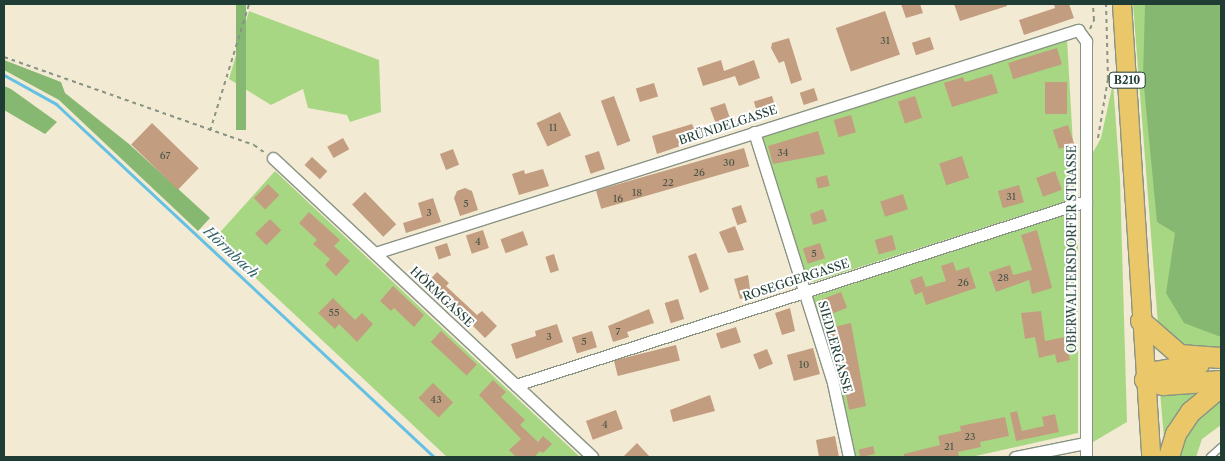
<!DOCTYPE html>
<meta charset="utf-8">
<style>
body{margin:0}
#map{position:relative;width:1225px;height:461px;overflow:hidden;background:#f3ead3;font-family:"Libre Caslon Text",serif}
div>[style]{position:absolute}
.green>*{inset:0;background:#a8d784}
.forest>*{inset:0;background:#86b872;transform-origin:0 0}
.stream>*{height:3px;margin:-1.5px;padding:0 1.5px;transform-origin:1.5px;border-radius:1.5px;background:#65c1e3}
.building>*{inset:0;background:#c39d80;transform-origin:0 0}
.path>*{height:2px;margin-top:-1px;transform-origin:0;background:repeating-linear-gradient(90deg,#899484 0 4px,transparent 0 8px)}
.roads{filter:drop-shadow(1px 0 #899484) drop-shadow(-1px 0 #899484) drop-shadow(0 1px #899484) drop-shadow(0 -1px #899484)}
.lane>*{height:5.5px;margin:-2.75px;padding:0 2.75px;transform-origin:2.75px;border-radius:2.75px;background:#fff}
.street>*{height:11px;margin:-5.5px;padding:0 5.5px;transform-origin:5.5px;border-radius:5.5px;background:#fff}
.primary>*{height:18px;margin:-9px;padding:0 9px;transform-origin:9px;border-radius:9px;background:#eac769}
.highway>*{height:20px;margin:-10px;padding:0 10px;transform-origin:10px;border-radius:10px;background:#eac769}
span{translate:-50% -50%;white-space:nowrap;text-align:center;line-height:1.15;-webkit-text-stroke:4px #fff;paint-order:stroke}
.number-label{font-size:10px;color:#485547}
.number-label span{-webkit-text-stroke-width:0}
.shield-label span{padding:1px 4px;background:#fff;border:1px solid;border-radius:4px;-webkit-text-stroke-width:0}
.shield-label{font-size:11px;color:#1f3d34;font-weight:700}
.street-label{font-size:12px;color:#1f3d34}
.water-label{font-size:14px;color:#346569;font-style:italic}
.frame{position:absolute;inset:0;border:5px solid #1f3d34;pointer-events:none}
</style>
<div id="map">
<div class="green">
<i style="clip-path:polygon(1133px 4px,1221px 4px,1221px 351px,1189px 352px,1158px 325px)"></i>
<i style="clip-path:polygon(249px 11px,379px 60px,381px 112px,350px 122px,347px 115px,308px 108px,303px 89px,271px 105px,229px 79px)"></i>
<i style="clip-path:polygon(1067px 39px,1076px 198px,813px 282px,804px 277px,760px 141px,762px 135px)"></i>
<i style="clip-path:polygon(1113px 83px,1120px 179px,1127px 422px,1093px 442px,1091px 156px,1101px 138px)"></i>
<i style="clip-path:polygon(275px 171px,476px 360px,580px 457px,447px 457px,214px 239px)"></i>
<i style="clip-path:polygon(1074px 212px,1078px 217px,1078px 433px,971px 457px,853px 457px,812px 305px,813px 297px)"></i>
<i style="clip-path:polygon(1206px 389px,1166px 437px,1164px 438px,1160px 392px)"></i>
<i style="clip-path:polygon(1221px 395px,1221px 425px,1202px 439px,1196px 457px,1174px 457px,1182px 434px)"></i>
</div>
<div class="forest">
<i style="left:236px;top:4px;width:10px;height:126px"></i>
<i style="clip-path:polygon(1145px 4px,1221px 4px,1221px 337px,1184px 323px,1166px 293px,1175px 233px,1157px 222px,1143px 77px)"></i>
<i style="clip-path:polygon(4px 60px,61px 82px,65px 93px,129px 144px,210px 218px,198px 231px,59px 100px,4px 70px)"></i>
<i style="clip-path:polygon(4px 86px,11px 89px,57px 122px,45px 134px,4px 110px)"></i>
</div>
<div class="stream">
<i style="left:4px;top:75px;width:60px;rotate:29.1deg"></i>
<i style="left:56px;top:104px;width:517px;rotate:43.04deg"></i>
</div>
<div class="building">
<i style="clip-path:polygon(901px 4px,920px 4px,923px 13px,906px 18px)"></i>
<i style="clip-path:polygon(954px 4px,1007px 4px,1007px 6px,960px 21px)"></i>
<i style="clip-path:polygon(1054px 4px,1069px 4px,1074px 18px,1024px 35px,1019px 20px,1055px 8px)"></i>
<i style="left:885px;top:11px;width:46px;height:52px;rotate:71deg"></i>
<i style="left:930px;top:37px;width:13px;height:19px;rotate:72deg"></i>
<i style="clip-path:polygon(789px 38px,802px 80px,791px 84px,784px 61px,779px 63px,771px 48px,772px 43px)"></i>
<i style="left:1057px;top:48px;width:17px;height:51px;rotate:73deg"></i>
<i style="clip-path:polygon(721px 60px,724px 71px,754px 60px,760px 78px,739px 86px,735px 76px,703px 86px,697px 68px)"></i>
<i style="clip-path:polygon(992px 74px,998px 93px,952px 107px,944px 83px,963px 77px,965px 82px)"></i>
<i style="left:1045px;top:82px;width:22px;height:32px"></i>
<i style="left:654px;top:83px;width:14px;height:19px;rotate:73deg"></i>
<i style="left:814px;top:88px;width:13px;height:15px;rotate:72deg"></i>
<i style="left:614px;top:96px;width:48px;height:14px;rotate:70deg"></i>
<i style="left:772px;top:96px;width:17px;height:19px;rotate:73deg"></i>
<i style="left:915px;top:96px;width:23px;height:18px;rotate:72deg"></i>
<i style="clip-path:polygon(725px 103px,733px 128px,657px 154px,652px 136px,692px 124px,695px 131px,716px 124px,710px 108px)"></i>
<i style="left:560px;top:112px;width:26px;height:26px;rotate:65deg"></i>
<i style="left:851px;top:115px;width:18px;height:18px;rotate:74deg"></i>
<i style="left:152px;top:123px;width:65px;height:30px;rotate:44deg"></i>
<i style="left:1068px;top:125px;width:20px;height:16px;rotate:72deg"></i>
<i style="clip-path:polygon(818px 131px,825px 154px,773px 164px,768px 146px)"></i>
<i style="left:343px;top:138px;width:13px;height:18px;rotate:61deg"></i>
<i style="left:744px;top:148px;width:19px;height:154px;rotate:74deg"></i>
<i style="left:453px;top:149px;width:17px;height:14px;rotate:69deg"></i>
<i style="left:599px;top:151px;width:19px;height:15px;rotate:72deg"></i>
<i style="left:962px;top:156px;width:23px;height:24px;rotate:72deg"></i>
<i style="left:312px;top:157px;width:21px;height:11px;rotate:43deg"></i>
<i style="clip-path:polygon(543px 169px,549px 186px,519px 195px,512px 174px,524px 170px,525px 174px)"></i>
<i style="left:1055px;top:171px;width:20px;height:20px;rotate:70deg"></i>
<i style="left:827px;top:175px;width:11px;height:12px;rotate:75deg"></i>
<i style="left:268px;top:184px;width:16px;height:20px;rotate:45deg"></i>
<i style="left:1019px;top:185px;width:18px;height:22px;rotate:74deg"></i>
<i style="clip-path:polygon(465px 188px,472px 191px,478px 210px,460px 216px,454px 198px,457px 191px)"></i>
<i style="left:365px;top:192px;width:45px;height:18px;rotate:46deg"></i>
<i style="left:903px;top:194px;width:16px;height:24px;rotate:72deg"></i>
<i style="clip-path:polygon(433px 198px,441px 222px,406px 233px,403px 223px,422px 217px,418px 203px)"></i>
<i style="left:741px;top:205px;width:18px;height:10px;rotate:71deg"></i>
<i style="clip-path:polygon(823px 209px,827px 221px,813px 225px,810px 214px)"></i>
<i style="clip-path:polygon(309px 212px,340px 240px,334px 246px,350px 261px,336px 276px,325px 265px,330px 259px,313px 244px,317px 240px,299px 223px)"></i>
<i style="left:270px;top:219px;width:16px;height:21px;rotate:45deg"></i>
<i style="clip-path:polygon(735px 226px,744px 250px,728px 253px,719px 232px)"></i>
<i style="left:483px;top:230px;width:19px;height:18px;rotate:72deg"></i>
<i style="clip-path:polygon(1037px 230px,1052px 288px,1032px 294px,1029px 280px,996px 292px,989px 272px,1010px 265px,1013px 275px,1032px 270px,1021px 235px)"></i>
<i style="left:523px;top:231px;width:15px;height:24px;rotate:70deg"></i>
<i style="left:892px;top:235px;width:15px;height:18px;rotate:74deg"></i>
<i style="left:447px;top:243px;width:13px;height:13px;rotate:72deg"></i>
<i style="left:820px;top:243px;width:16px;height:18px;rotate:72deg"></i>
<i style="clip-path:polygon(696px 253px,709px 289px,700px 293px,688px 256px)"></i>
<i style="left:554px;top:254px;width:17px;height:9px;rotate:73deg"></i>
<i style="clip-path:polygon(953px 262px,956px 271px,969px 267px,976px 288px,926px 305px,922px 292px,915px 295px,910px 280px,922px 276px,926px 287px,946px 281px,941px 266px)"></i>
<i style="clip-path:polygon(437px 272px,449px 283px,446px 286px,477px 315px,482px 311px,497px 326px,485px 338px,459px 312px,456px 316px,424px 286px)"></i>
<i style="clip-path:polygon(748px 275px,751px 296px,740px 299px,734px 279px)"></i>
<i style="clip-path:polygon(393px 286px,424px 315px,414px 327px,394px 308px,391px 311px,380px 301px)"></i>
<i style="left:841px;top:292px;width:17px;height:21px;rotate:69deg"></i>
<i style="clip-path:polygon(333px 298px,355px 320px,362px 313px,373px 324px,357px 342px,339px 324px,335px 329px,318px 313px)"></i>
<i style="left:678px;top:299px;width:21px;height:14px;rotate:73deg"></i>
<i style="clip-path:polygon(790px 308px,795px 331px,782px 335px,775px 313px)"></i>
<i style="clip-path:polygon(649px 309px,654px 323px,627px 332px,629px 337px,613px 342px,608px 326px)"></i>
<i style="clip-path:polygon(1041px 311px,1045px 341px,1065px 337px,1070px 360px,1057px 363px,1055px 354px,1039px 358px,1035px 337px,1025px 339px,1021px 313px)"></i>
<i style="clip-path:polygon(851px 323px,866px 406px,849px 410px,837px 348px,834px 349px,829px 328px)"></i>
<i style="clip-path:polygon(557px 324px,563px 342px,516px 359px,511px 344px,536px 336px,535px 331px)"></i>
<i style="left:736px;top:327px;width:16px;height:21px;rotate:72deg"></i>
<i style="left:441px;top:331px;width:49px;height:15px;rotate:43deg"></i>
<i style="left:592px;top:331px;width:17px;height:21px;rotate:73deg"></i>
<i style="left:676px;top:345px;width:16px;height:64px;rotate:76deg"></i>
<i style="left:813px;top:348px;width:27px;height:27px;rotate:75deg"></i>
<i style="left:767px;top:349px;width:16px;height:15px;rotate:68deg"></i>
<i style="clip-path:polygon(493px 380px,506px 392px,501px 397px,525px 420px,520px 425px,538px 442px,543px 436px,552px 444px,543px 453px,540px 451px,534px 457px,516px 457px,509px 450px,521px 439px,479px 395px)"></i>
<i style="left:433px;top:383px;width:28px;height:21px;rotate:44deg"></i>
<i style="clip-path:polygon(710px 395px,715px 411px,673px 422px,670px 410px)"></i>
<i style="left:616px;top:410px;width:20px;height:32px;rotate:70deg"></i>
<i style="clip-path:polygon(1017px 411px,1022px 431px,1044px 426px,1042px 417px,1055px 414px,1059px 432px,1016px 441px,1010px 413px)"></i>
<i style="clip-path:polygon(1005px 417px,1009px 436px,980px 442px,981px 447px,958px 452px,959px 457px,904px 457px,904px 454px,940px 445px,938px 436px,961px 431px,960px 426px)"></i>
<i style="clip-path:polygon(835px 436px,839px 457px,819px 457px,816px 440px)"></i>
<i style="clip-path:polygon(637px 443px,650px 457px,623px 457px)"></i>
<i style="left:873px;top:446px;width:8px;height:15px;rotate:76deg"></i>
</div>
<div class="path">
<i style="left:1090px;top:29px;width:10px;rotate:-66deg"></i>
<i style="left:1094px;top:20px;width:16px;rotate:-94deg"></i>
<i style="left:4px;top:57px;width:265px;rotate:19.4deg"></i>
<i style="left:254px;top:145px;width:14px;rotate:36deg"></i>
<i style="left:210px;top:131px;width:133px;rotate:-72.9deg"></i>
<i style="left:1098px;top:138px;width:60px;rotate:-80.4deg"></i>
<i style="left:1108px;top:79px;width:75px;rotate:-91.5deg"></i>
</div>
<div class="roads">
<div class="lane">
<i style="left:1210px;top:457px;width:15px;rotate:-42deg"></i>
</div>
<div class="street">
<i style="left:754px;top:132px;width:263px;rotate:72.5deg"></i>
<i style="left:833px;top:383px;width:76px;rotate:77.8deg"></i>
<i style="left:273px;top:158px;width:437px;rotate:43.1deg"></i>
<i style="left:375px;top:253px;width:738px;rotate:-17.6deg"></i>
<i style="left:1078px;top:30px;width:14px;rotate:54deg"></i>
<i style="left:1086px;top:41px;width:416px;rotate:90deg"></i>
<i style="left:516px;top:385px;width:599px;rotate:-17.89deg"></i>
<i style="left:1015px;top:457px;width:71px;rotate:-11.3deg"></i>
</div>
<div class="primary">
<i style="left:1122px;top:4px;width:454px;rotate:86.3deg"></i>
</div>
<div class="highway">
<i style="left:1141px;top:321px;width:52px;rotate:41.1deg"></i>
<i style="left:1180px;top:355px;width:41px;rotate:4.2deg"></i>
<i style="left:1145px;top:380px;width:13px;rotate:-39deg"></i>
<i style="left:1155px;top:372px;width:45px;rotate:-10.3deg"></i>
<i style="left:1145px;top:380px;width:19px;rotate:16deg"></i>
<i style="left:1163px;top:385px;width:58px;rotate:-3.9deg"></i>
<i style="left:1169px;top:457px;width:24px;rotate:-73deg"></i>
<i style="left:1176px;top:434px;width:27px;rotate:-56deg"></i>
<i style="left:1191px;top:412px;width:39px;rotate:-40deg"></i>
</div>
</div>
<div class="number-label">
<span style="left:885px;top:41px">31</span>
<span style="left:553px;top:128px">11</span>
<span style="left:783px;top:153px">34</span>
<span style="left:165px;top:156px">67</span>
<span style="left:729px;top:163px">30</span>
<span style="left:699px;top:173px">26</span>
<span style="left:668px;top:183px">22</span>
<span style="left:637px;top:193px">18</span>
<span style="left:1011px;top:197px">31</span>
<span style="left:618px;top:199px">16</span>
<span style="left:466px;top:204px">5</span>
<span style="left:429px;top:213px">3</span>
<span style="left:478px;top:242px">4</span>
<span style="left:814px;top:254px">5</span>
<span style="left:1003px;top:278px">28</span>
<span style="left:963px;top:283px">26</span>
<span style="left:334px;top:313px">55</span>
<span style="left:618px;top:332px">7</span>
<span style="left:549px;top:337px">3</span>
<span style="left:584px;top:342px">5</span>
<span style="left:804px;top:365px">10</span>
<span style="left:436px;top:400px">43</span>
<span style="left:605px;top:425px">4</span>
<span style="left:970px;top:437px">23</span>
<span style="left:949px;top:447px">21</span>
</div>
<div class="shield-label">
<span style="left:1127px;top:80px">B210</span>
</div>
<div class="street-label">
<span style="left:728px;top:125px;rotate:-18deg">BRÜNDELGASSE</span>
<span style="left:1072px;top:249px;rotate:-90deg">OBERWALTERSDORFER STRASSE</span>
<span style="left:796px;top:280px;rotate:-18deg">ROSEGGERGASSE</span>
<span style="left:442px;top:297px;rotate:43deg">HÖRMGASSE</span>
<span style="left:835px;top:347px;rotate:74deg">SIEDLERGASSE</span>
</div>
<div class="water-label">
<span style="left:231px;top:252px;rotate:43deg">Hörmbach</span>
</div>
<div class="frame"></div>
</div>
